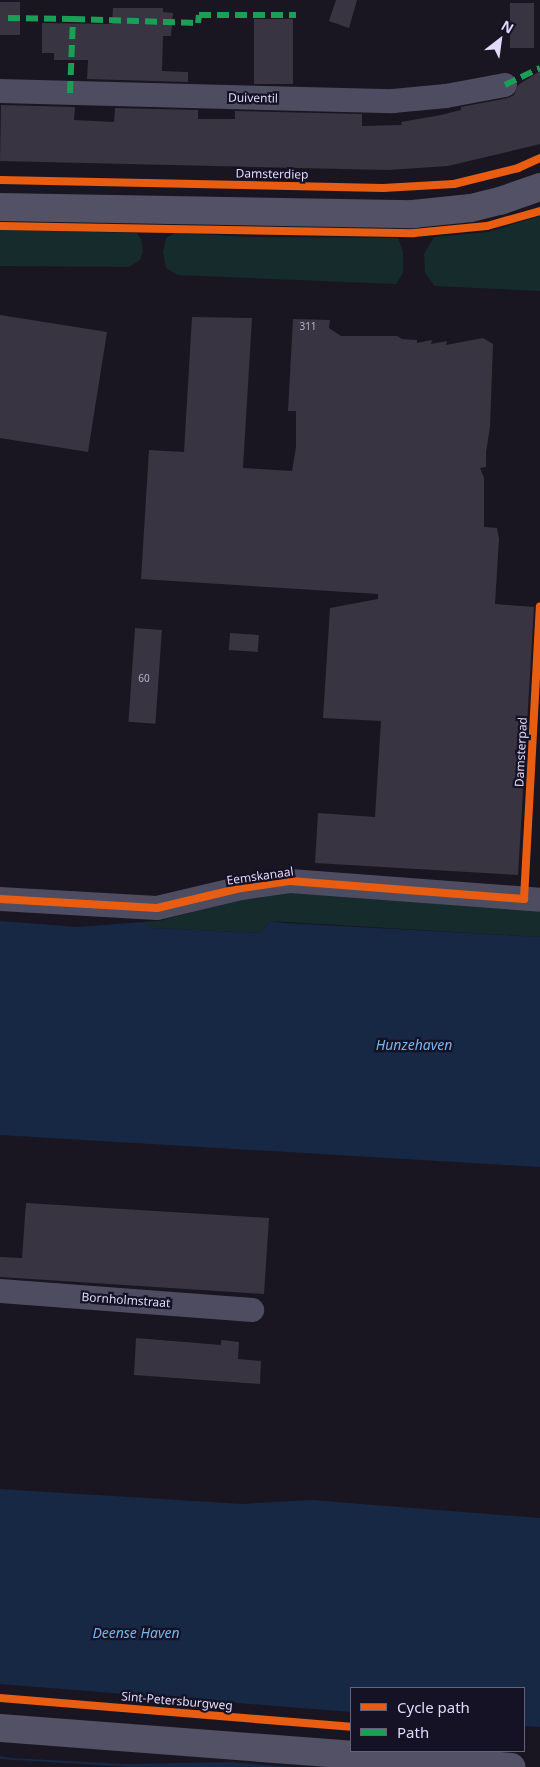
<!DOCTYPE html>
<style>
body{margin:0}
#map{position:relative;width:540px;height:1767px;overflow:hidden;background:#191621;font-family:"Noto Sans",sans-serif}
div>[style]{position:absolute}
.green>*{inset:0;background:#162b2c}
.water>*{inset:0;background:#172845}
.pier>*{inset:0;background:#191621}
.building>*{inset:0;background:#383442;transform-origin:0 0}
.street>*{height:24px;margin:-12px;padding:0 12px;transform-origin:12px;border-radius:12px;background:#4e4c60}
.secondary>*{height:28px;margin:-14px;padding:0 14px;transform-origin:14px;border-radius:14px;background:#525166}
.quiet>*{height:6px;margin-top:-3px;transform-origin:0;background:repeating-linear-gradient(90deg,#1a9f57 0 12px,transparent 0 18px)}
.cycleway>*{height:8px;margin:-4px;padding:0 4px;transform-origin:4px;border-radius:4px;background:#e95d12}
span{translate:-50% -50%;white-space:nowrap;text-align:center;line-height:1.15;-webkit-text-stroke:4.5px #161225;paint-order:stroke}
.number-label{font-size:10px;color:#b5b1cc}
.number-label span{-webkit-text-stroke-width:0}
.street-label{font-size:12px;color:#dfdbfa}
.water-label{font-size:14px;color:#76b5ed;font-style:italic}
.legend{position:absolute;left:350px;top:1687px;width:175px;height:65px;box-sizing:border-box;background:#161225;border:1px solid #66627a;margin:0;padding:6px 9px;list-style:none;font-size:15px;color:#dfdbfa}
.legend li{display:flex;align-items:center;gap:10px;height:25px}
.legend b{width:25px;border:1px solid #66627a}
.north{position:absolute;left:475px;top:15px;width:50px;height:50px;-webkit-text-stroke:4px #161225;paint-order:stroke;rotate:30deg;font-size:14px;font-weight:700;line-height:20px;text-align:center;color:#dfdbfa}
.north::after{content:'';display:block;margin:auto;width:18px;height:22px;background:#dfdbfa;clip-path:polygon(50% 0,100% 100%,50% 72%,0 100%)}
</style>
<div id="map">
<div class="green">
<i style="clip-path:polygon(540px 216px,540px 291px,435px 286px,425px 273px,424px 254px,434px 237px,488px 232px)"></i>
<i style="clip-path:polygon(0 230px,137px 233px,141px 239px,143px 251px,140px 260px,129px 267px,0 266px)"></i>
<i style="clip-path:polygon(175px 233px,252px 237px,398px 238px,403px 252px,403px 273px,396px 284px,178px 275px,166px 268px,163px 252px,166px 238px)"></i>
<i style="clip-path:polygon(303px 892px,540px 907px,540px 937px,270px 921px,260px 933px,152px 928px,142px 922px,159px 921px,263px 893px)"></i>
</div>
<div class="water">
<i style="clip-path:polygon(0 921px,78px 927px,142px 922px,152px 928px,260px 933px,270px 921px,284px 923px,540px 937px,540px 1167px,0 1135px)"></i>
<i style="clip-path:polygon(evenodd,0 1489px,242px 1504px,311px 1500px,540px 1518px,540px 1767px,130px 1767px,0 1759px,0 1489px,351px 1688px,524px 1688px,524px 1751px,351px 1751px,351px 1688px)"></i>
</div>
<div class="pier">
<i style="clip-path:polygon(0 1684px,351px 1712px,351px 1751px,524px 1751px,524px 1726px,540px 1727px,540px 1767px,290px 1767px,232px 1762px,125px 1764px,10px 1758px,0 1756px)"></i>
</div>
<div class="building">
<i style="clip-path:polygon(336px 0,357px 0,349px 28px,329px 21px)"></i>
<i style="left:0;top:2px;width:20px;height:33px"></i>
<i style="left:510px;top:3px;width:24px;height:45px"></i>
<i style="clip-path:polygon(113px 8px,163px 8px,163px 12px,173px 13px,171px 36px,163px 36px,162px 71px,188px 72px,188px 82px,87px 79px,88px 60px,54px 60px,54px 53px,42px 53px,42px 23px,112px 24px)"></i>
<i style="left:254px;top:19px;width:39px;height:65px"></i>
<i style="clip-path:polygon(540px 71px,540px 144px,448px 166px,388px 170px,0 161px,1px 105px,75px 107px,74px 120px,114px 122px,115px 108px,198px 110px,198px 119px,235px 119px,235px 111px,362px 114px,362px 126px,402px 125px,401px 122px,441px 115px,461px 110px,461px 107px,508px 98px,514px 95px,518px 85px)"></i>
<i style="clip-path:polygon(0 315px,107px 332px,88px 452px,0 438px)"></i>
<i style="clip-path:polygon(192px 317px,252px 318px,243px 468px,292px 471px,296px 447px,296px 411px,288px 411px,293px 319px,330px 320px,329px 328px,341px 336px,397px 336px,402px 339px,417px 340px,417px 343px,432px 340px,431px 344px,447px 341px,446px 345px,483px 338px,493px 344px,490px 427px,486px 452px,486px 467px,480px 468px,484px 478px,484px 527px,497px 528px,499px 539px,495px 604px,534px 607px,518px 875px,315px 863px,318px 813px,375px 817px,381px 721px,323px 718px,330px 608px,378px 599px,378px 594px,141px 579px,149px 450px,184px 452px)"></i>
<i style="left:135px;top:628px;width:27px;height:94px;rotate:4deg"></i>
<i style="left:230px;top:633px;width:29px;height:17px;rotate:4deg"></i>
<i style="clip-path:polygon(26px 1203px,269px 1218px,264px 1294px,0 1277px,0 1257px,22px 1258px)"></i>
<i style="clip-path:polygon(136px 1338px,221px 1345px,221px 1340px,239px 1342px,238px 1359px,261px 1361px,260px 1384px,134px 1375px)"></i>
</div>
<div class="street">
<i style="left:0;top:91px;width:393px;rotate:1.5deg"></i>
<i style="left:393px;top:101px;width:53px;rotate:-5.4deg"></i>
<i style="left:446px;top:96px;width:60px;rotate:-10.6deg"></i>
<i style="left:0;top:899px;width:157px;rotate:3.3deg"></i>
<i style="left:157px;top:908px;width:86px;rotate:-13.4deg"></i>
<i style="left:241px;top:888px;width:49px;rotate:-8.1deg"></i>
<i style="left:290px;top:881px;width:251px;rotate:4.3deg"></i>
<i style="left:0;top:1291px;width:253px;rotate:4.3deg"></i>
</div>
<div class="secondary">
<i style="left:0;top:207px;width:413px;rotate:1deg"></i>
<i style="left:413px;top:214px;width:58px;rotate:-5.9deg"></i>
<i style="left:471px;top:208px;width:30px;rotate:-14deg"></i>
<i style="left:500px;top:201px;width:42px;rotate:-19.3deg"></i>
<i style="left:0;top:1728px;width:513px;rotate:4.36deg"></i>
</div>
<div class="quiet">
<i style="left:8px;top:18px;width:65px;rotate:0.9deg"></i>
<i style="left:505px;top:85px;width:39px;rotate:-26deg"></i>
<i style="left:70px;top:93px;width:74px;rotate:-87.7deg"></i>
<i style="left:73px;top:19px;width:125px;rotate:1.8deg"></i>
<i style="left:198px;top:23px;width:8px;rotate:-83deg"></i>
<i style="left:199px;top:15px;width:97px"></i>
</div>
<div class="cycleway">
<i style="left:0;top:180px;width:383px;rotate:1.2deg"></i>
<i style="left:383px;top:188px;width:71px;rotate:-3.2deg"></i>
<i style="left:454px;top:184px;width:66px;rotate:-14deg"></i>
<i style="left:518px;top:168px;width:24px;rotate:-24deg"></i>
<i style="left:0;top:226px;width:414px;rotate:1deg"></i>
<i style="left:414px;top:233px;width:73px;rotate:-5.5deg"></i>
<i style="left:487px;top:226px;width:55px;rotate:-15.8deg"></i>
<i style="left:0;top:899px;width:157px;rotate:3.3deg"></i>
<i style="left:157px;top:908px;width:86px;rotate:-13.4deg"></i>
<i style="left:241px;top:888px;width:49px;rotate:-8.1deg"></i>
<i style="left:290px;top:881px;width:235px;rotate:4.4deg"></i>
<i style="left:524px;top:899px;width:293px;rotate:-86.9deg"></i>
<i style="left:0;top:1698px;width:352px;rotate:4.7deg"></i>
</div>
<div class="number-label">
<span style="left:308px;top:327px">311</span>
<span style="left:144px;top:679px">60</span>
</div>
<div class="street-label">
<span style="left:253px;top:98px;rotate:1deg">Duiventil</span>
<span style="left:272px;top:174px;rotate:1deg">Damsterdiep</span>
<span style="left:521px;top:752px;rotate:-87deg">Damsterpad</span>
<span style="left:260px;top:876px;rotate:-8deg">Eemskanaal</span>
<span style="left:126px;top:1300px;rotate:4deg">Bornholmstraat</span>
<span style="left:177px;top:1701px;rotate:5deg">Sint-Petersburgweg</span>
</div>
<div class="water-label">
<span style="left:414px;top:1045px">Hunzehaven</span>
<span style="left:136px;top:1633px">Deense Haven</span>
</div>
<ul class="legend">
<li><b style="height:6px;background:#e95d12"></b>Cycle path</li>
<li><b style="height:6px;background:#1a9f57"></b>Path</li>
</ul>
<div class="north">N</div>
</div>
